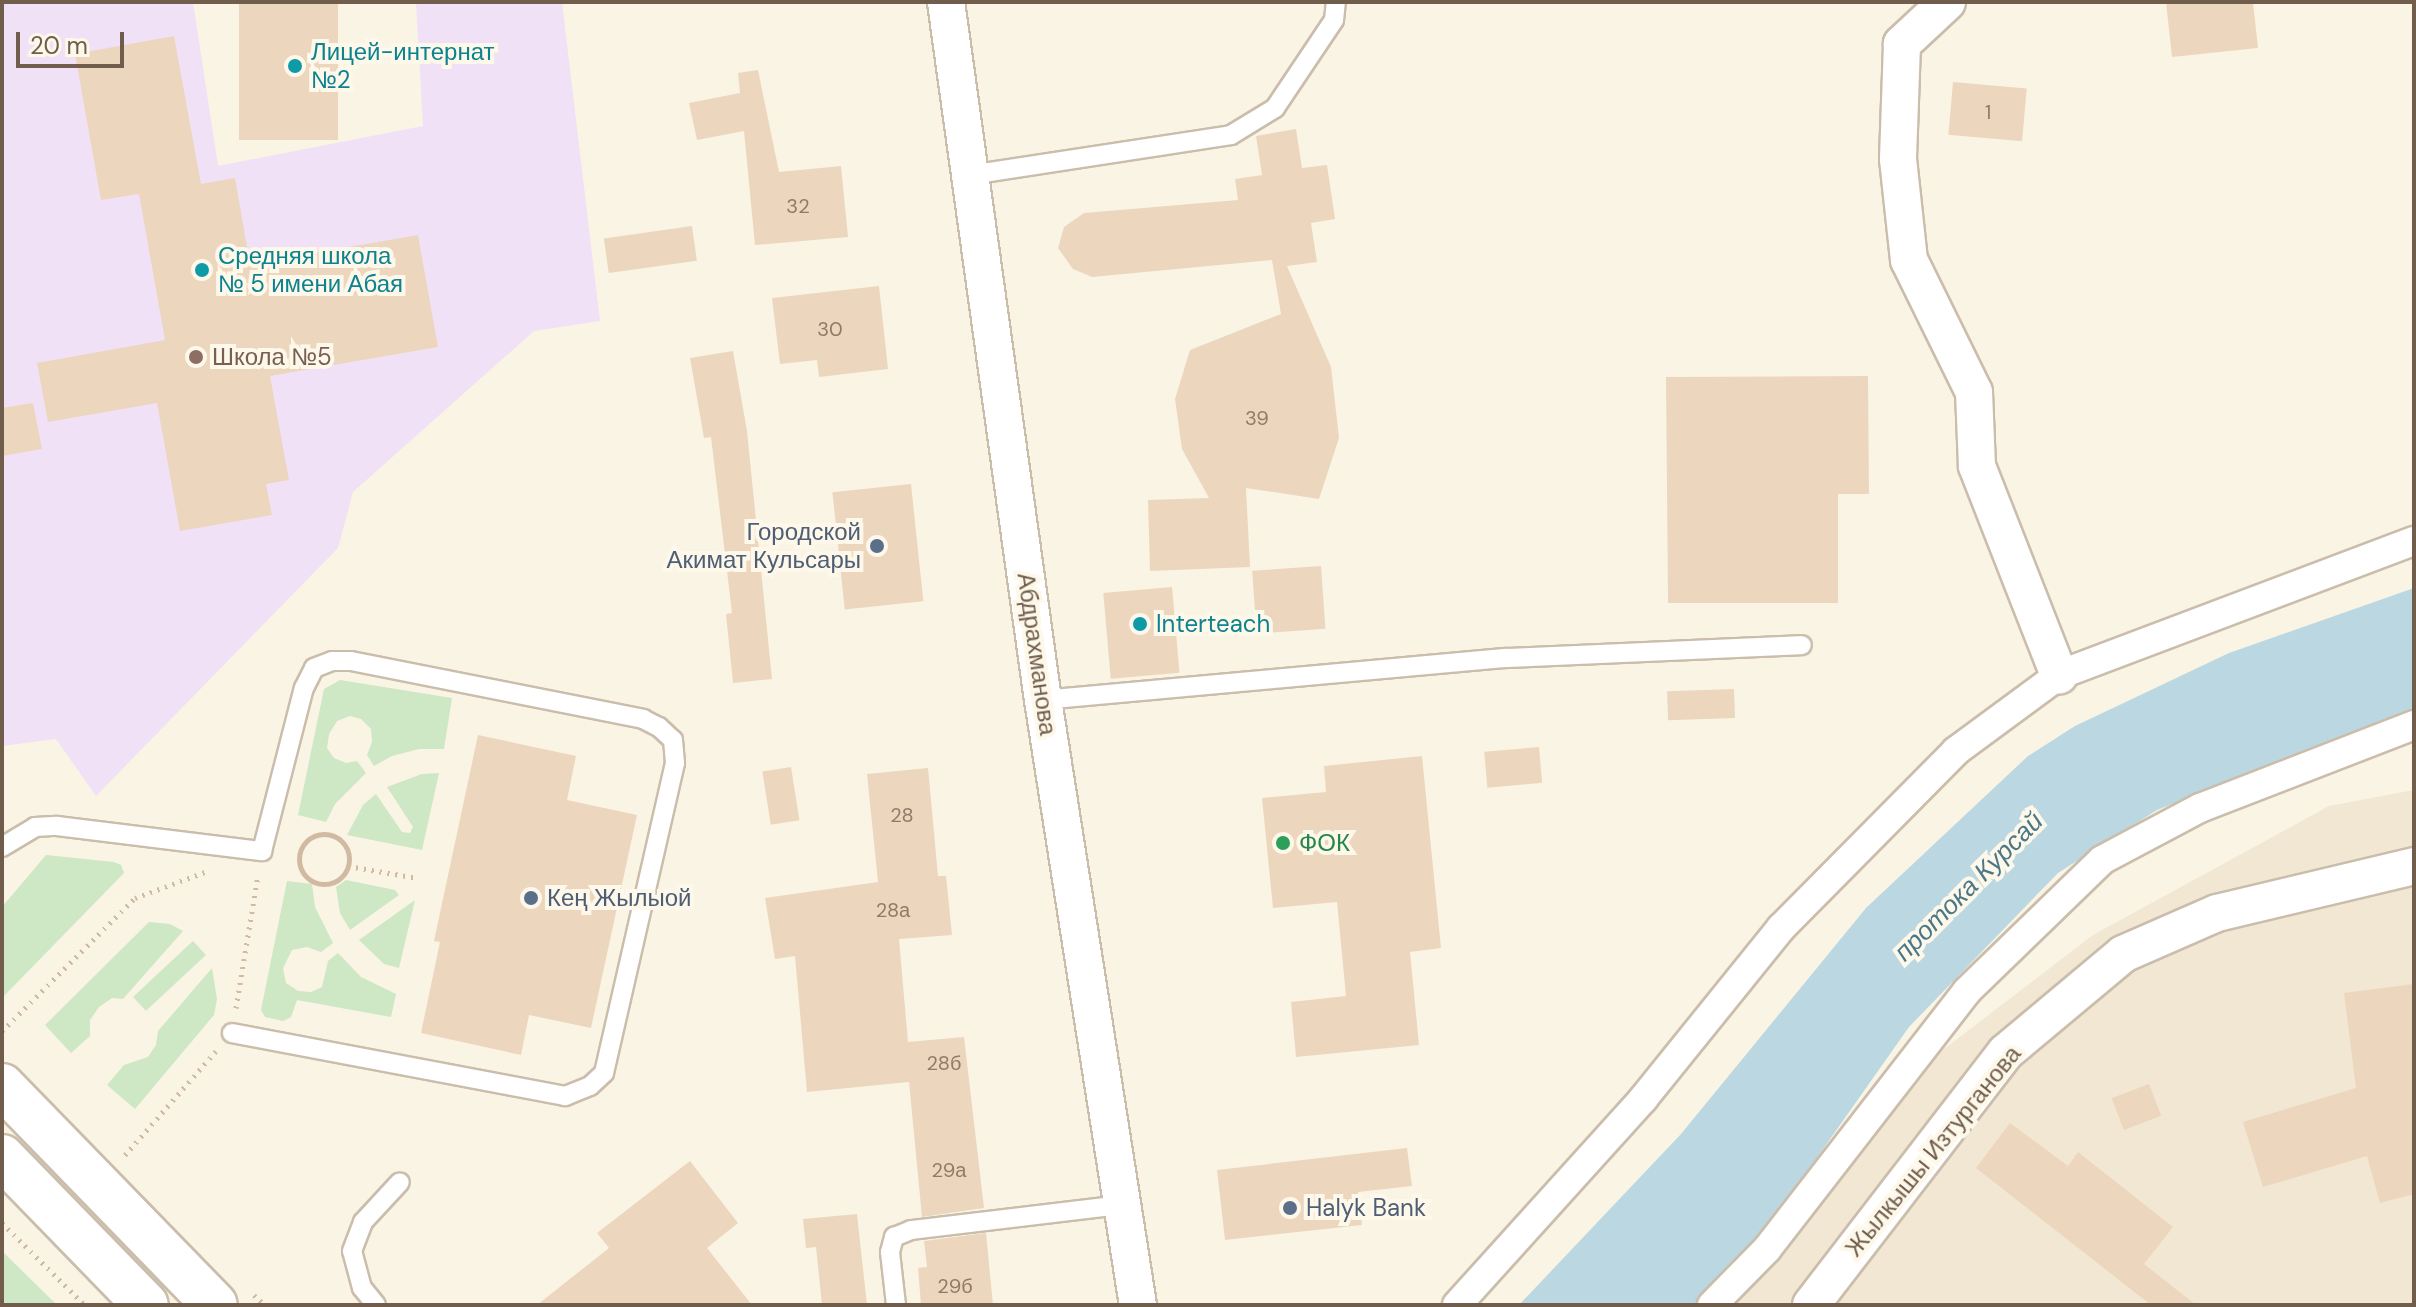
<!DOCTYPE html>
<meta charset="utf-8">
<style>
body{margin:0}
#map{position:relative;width:2416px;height:1307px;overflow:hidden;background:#faf4e4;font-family:"DM Sans",sans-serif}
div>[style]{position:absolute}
.residential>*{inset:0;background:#f1e7d3}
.education>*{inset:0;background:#f1e1f6}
.green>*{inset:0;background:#cee7c4;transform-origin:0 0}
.water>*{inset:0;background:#bbd8e2}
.building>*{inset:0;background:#edd6be;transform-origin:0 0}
.path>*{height:5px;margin-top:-2.5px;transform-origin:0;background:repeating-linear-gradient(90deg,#d2baa2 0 2px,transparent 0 8px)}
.path>.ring{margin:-2.5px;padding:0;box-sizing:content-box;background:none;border:5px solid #d2baa2;border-radius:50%}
.roads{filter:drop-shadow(2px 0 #cbbdac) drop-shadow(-2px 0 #cbbdac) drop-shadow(0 2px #cbbdac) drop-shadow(0 -2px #cbbdac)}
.service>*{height:18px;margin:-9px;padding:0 9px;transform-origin:9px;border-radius:9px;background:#fff}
.pedestrian>*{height:28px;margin:-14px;padding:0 14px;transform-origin:14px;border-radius:14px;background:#fff}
.minor>*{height:36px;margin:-18px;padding:0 18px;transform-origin:18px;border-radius:18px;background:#fff}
.tertiary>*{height:44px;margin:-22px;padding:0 22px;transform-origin:22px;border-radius:22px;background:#fff}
.dots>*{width:22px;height:22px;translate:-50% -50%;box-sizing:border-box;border:4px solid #fdf8ea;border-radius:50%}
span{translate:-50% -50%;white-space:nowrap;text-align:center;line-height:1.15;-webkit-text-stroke:8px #fdf8ea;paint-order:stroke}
.number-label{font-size:20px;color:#907b68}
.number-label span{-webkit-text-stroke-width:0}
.culture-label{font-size:24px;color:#0d838f}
.left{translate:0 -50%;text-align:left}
.education-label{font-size:24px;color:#785e54}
.service-label{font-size:24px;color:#4e5e75}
.right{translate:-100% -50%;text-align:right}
.street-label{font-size:24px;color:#715d4c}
.leisure-label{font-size:24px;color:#27864d}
.water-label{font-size:26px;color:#4b7889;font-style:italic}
.frame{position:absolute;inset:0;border:4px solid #715d4c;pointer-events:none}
.scale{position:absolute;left:16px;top:32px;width:108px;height:36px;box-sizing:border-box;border:4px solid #715d4c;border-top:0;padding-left:10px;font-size:24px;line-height:28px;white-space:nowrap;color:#715d4c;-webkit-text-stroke:6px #fdf8ea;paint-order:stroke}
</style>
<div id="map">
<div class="residential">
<i style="clip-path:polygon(2414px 790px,2414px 1305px,1729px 1305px,1905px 1079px,2093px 935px,2329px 806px)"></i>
</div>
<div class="education">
<i style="clip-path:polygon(2px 2px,193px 2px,218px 166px,423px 126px,416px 2px,562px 2px,600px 321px,534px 331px,353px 492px,338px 548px,96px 796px,56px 739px,2px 746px)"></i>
</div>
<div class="green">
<i style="clip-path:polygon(340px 680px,452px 698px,444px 749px,419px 749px,392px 756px,374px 766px,367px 755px,372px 742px,371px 729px,361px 719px,350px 716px,337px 721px,329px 734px,327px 748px,334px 758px,346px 763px,357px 761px,366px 773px,335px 804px,326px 822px,298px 815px,324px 689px)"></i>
<i style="clip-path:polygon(439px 773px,422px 850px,347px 835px,363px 805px,376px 794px,402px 832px,410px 833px,413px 827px,387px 787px,422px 774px)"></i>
<i style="clip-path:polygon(46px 855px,114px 862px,121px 865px,124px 873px,2px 998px,2px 907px)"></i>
<i style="clip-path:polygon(346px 880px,395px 890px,399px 895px,350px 930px,340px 913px,336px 887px)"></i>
<i style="clip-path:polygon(287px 881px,312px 884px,315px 907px,333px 943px,321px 952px,307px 947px,292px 950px,283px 968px,286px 983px,298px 991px,311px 992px,322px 987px,328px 961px,338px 953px,361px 977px,396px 994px,391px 1017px,297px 1000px,291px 1017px,283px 1021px,265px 1017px,261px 1010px)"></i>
<i style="clip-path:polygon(415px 900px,399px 968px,384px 964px,359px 940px)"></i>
<i style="clip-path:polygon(149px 922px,170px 924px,183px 931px,123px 999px,112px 998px,99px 1007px,90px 1020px,90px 1036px,71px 1053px,45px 1025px)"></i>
<i style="left:193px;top:941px;width:19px;height:82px;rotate:47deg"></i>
<i style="clip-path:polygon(212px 968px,217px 999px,214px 1015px,135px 1109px,107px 1085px,124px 1065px,148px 1057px,156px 1045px,158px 1031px)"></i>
<i style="clip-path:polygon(2px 1251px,57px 1305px,2px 1305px)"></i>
</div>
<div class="water">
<i style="clip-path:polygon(2414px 588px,2414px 709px,2157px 810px,2058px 873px,1909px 1027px,1759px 1240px,1695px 1305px,1519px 1305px,1681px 1134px,1866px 908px,2028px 756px,2075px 726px,2229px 653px)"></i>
</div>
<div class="building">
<i style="left:239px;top:2px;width:99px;height:138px"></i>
<i style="clip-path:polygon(2166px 2px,2253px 2px,2258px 48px,2172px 57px)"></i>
<i style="clip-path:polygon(174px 36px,201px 184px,235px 178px,250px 264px,418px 235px,438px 347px,270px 376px,289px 480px,266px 484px,272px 515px,180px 531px,157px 403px,48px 422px,37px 363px,165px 340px,139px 194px,101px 200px,75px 54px)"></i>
<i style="clip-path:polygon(758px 70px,779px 172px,841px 166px,848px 237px,755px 245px,744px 131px,697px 140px,689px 103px,740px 93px,738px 73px)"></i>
<i style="left:1953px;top:82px;width:74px;height:53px;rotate:5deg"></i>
<i style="clip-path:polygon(1296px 129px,1302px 168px,1327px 165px,1335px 219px,1311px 223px,1317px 262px,1287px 266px,1331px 367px,1339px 438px,1319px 499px,1246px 488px,1250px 567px,1150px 571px,1148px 500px,1209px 498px,1182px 449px,1175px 399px,1190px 350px,1281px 314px,1272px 260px,1092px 277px,1073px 269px,1058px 248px,1064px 227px,1084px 213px,1238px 200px,1235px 179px,1262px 175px,1256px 136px)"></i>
<i style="left:692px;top:226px;width:35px;height:89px;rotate:82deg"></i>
<i style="clip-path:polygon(879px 286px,888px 369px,819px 377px,817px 360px,780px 364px,772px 298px)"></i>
<i style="clip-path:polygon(733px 351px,747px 431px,772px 679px,733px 683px,726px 614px,732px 613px,711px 437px,704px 438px,690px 358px)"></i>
<i style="clip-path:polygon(1868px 376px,1869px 494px,1838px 494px,1838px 603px,1668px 603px,1666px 377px)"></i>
<i style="clip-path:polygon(33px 403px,42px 449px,2px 456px,2px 408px)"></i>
<i style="left:911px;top:484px;width:118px;height:79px;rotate:84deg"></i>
<i style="left:1321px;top:566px;width:63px;height:69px;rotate:86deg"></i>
<i style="left:1172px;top:587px;width:86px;height:69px;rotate:85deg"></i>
<i style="left:1734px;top:689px;width:29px;height:67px;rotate:88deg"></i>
<i style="clip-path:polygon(478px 735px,576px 756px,567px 800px,637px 815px,591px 1028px,529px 1015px,521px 1055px,421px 1033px,440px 942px,434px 941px)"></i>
<i style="left:1539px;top:747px;width:36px;height:55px;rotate:85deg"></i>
<i style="clip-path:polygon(1422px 756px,1441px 948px,1410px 952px,1419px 1045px,1296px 1057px,1291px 1002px,1346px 996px,1337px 902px,1273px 908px,1262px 798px,1326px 792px,1324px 766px)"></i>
<i style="left:791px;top:767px;width:54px;height:29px;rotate:81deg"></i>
<i style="clip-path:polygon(928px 768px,938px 876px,946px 876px,952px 935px,899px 939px,908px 1042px,964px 1037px,984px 1208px,922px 1217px,909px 1082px,807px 1092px,795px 956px,775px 959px,765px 898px,878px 882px,867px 774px)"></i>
<i style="clip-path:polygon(2414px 984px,2414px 1194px,2380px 1203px,2367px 1156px,2263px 1187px,2243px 1122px,2356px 1088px,2344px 993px)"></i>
<i style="left:2149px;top:1084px;width:34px;height:40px;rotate:69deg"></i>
<i style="clip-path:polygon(2010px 1123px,2068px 1166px,2078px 1152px,2173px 1227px,2144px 1264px,2196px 1305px,2151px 1305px,1976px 1168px)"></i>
<i style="clip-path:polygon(1407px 1148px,1412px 1186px,1358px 1192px,1362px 1225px,1225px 1240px,1217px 1170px)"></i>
<i style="clip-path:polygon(690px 1161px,738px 1223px,707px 1248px,752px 1305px,537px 1305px,609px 1248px,597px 1233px)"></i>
<i style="clip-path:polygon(857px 1214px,867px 1305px,822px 1305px,816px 1247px,806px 1248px,803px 1219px)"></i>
<i style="clip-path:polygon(986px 1233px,993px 1305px,921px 1305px,918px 1268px,927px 1267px,924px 1241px)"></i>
</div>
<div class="path">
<i class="ring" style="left:299px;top:834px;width:45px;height:45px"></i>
<i style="left:348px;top:866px;width:71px;rotate:9.7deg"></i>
<i style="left:236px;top:1008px;width:135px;rotate:-80.6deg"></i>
<i style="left:2px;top:1031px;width:188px;rotate:-45deg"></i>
<i style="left:135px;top:898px;width:75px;rotate:-20.4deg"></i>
<i style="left:125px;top:1155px;width:138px;rotate:-48.8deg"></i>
<i style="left:2px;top:1223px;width:117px;rotate:44.7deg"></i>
<i style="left:254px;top:1295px;width:15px;rotate:42deg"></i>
</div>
<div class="roads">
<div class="service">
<i style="left:970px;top:175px;width:264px;rotate:-8.7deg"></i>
<i style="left:1231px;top:135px;width:52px;rotate:-31.5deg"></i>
<i style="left:1275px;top:108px;width:106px;rotate:-56.2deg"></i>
<i style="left:1334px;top:20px;width:18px;rotate:-84deg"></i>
<i style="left:1043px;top:700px;width:465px;rotate:-5.2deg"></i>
<i style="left:1506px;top:658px;width:296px;rotate:-2.5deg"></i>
<i style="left:2px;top:847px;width:39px;rotate:-31deg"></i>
<i style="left:35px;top:827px;width:22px;rotate:-3deg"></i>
<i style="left:57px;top:826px;width:207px;rotate:7deg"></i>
<i style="left:262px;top:851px;width:168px;rotate:-75.6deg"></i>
<i style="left:304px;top:688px;width:22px;rotate:-63deg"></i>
<i style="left:314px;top:668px;width:19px;rotate:-21deg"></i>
<i style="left:332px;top:661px;width:19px"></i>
<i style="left:351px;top:661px;width:298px;rotate:11.2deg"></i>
<i style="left:643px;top:719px;width:18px;rotate:27deg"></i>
<i style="left:659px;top:727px;width:19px;rotate:43deg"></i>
<i style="left:673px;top:740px;width:23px;rotate:85deg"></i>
<i style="left:675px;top:763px;width:318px;rotate:102.9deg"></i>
<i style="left:604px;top:1073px;width:19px;rotate:137deg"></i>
<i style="left:590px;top:1086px;width:27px;rotate:158deg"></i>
<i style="left:565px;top:1096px;width:339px;rotate:-169.3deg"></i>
<i style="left:376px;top:1305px;width:22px;rotate:-129deg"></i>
<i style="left:362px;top:1288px;width:38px;rotate:-105deg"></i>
<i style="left:352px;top:1251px;width:31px;rotate:-69deg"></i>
<i style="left:363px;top:1222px;width:54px;rotate:-47.2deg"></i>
<i style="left:896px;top:1305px;width:53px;rotate:-96.5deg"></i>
<i style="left:890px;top:1252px;width:16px;rotate:-75deg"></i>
<i style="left:894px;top:1237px;width:18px;rotate:-22deg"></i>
<i style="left:911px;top:1230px;width:212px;rotate:-6.8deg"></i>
</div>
<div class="pedestrian">
<i style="left:1457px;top:1305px;width:278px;rotate:-47.9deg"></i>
<i style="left:1643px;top:1099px;width:220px;rotate:-51.1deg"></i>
<i style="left:1781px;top:928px;width:249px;rotate:-45.3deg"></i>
<i style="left:1956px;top:751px;width:128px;rotate:-36.4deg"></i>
<i style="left:2059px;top:675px;width:379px;rotate:-20.7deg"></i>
<i style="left:1712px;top:1305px;width:78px;rotate:-45.5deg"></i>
<i style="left:1767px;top:1249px;width:326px;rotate:-52.2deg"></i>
<i style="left:1967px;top:991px;width:188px;rotate:-44.1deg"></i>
<i style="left:2102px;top:860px;width:111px;rotate:-28deg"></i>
<i style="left:2200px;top:808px;width:230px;rotate:-21.2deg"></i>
</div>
<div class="minor">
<i style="left:946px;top:2px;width:705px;rotate:82.09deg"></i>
<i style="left:1043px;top:700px;width:612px;rotate:81.08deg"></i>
<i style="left:1947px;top:2px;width:62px;rotate:137deg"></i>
<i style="left:1902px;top:44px;width:115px;rotate:92deg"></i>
<i style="left:1898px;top:159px;width:102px;rotate:83.8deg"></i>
<i style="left:1909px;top:260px;width:147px;rotate:63.8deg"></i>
<i style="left:1974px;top:392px;width:74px;rotate:87.7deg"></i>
<i style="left:1977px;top:466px;width:225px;rotate:68.6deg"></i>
<i style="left:1811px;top:1305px;width:319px;rotate:-52.4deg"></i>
<i style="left:2006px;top:1052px;width:153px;rotate:-39.9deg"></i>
<i style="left:2123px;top:954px;width:103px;rotate:-23.6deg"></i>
<i style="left:2217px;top:913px;width:203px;rotate:-13.4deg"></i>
</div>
<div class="tertiary">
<i style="left:2px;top:1086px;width:305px;rotate:45.8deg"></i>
<i style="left:2px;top:1157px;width:206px;rotate:45.8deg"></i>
</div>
</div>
<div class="dots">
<i style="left:295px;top:66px;background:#0f9aa8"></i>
<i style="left:202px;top:270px;background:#0f9aa8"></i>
<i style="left:196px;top:357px;background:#8d6e63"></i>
<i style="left:877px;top:546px;background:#5c6f8a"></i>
<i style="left:1140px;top:624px;background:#0f9aa8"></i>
<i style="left:1283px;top:843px;background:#2e9e5b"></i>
<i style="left:531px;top:898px;background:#5c6f8a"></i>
<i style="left:1290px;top:1208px;background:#5c6f8a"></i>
</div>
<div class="number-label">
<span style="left:1988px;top:112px">1</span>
<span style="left:798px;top:206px">32</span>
<span style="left:830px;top:329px">30</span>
<span style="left:1257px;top:418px">39</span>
<span style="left:902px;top:815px">28</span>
<span style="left:893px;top:910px">28а</span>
<span style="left:944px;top:1063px">28б</span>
<span style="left:949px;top:1170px">29а</span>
<span style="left:955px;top:1286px">29б</span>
</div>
<div class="culture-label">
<span class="left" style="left:311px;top:66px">Лицей-интернат<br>№2</span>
<span class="left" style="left:218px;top:270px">Средняя школа<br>№ 5 имени Абая</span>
<span class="left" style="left:1156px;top:624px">Interteach</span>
</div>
<div class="education-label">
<span class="left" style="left:212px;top:357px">Школа №5</span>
</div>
<div class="service-label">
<span class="right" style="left:861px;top:546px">Городской<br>Акимат Кульсары</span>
<span class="left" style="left:547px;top:898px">Кең Жылыой</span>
<span class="left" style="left:1306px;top:1208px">Halyk Bank</span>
</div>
<div class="street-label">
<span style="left:1037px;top:654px;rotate:82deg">Абдрахманова</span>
<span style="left:1933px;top:1151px;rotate:-51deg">Жылкышы Изтурганова</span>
</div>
<div class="leisure-label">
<span class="left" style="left:1299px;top:843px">ФОК</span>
</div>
<div class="water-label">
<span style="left:1969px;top:887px;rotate:-45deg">протока Курсай</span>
</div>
<div class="frame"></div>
<div class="scale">20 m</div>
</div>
